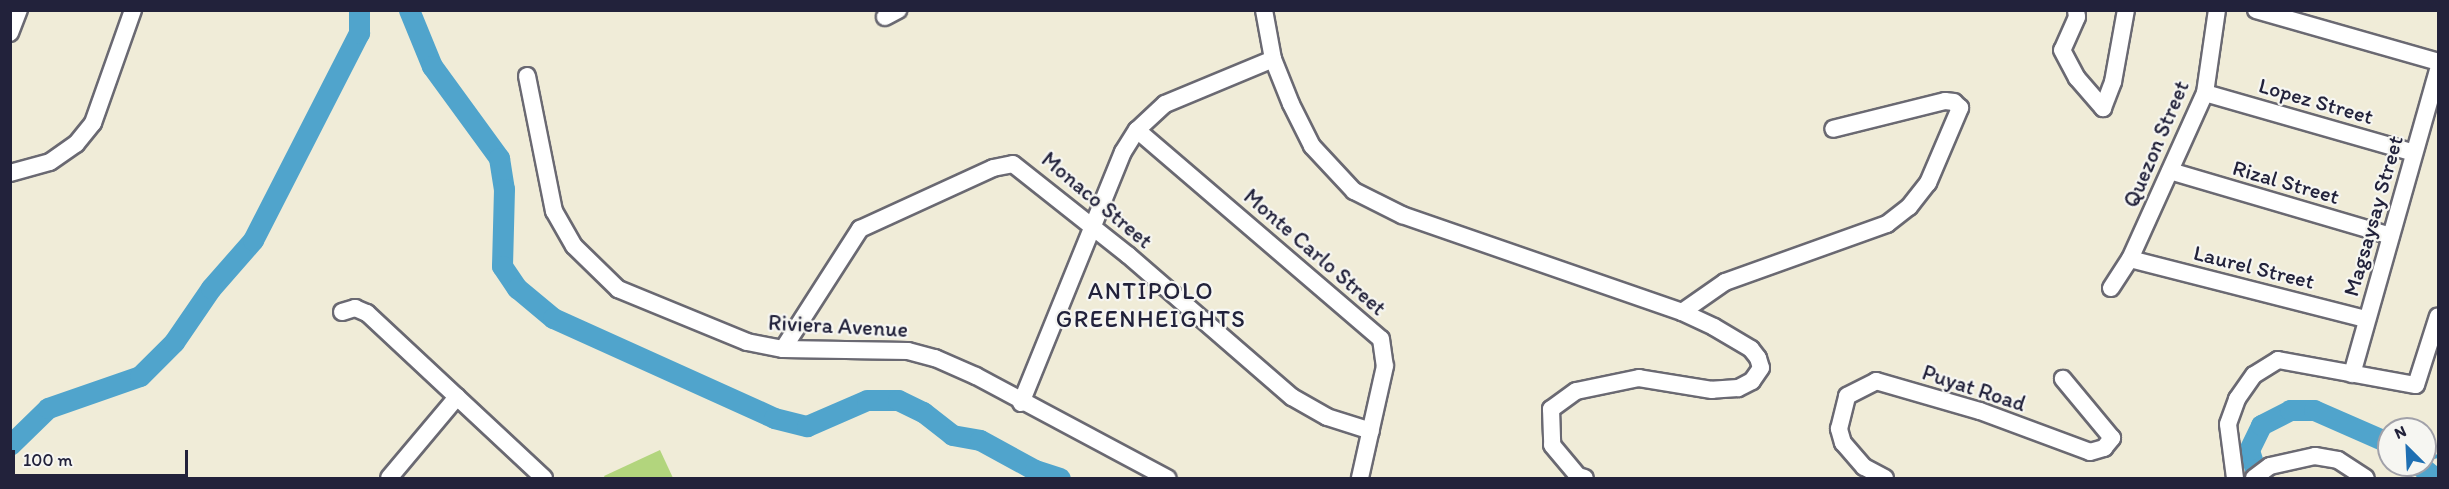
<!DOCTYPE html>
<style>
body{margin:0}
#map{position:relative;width:2449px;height:489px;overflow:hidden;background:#f0ecd8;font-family:Itim,sans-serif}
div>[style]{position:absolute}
.green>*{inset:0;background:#b2d57d}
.stream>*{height:4px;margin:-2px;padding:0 2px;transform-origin:2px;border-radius:2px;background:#50a4cc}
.river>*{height:21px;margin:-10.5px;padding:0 10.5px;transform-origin:10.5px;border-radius:10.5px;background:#50a4cc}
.roads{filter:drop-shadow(2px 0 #6a6972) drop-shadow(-2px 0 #6a6972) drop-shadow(0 2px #6a6972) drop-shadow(0 -2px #6a6972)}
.minor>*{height:16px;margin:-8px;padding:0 8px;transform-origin:8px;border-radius:8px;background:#fff}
span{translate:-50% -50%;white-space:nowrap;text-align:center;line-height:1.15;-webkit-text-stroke:4.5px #f6f6f2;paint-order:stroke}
.street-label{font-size:22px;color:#22223b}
.neighbourhood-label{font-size:24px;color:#22223b;letter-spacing:1.5px}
.frame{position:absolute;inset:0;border:12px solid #22223b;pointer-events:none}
.north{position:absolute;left:2377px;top:417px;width:60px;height:60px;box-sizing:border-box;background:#f6f6f2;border:2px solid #a1a1a9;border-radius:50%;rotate:336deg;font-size:16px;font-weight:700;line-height:24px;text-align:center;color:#22223b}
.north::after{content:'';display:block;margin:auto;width:21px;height:27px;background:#1f6fb2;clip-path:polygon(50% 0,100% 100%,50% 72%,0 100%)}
.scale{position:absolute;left:12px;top:450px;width:176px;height:27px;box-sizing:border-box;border:3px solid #22223b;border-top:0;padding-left:8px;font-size:18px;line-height:21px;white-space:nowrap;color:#22223b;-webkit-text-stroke:4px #f6f6f2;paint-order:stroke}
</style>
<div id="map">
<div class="green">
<i style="clip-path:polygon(660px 450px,673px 478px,605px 478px,604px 476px)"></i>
</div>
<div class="stream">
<i style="left:2425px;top:459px;width:13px;rotate:-13deg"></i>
</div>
<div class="river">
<i style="left:409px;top:10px;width:61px;rotate:67.7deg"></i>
<i style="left:432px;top:66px;width:114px;rotate:53.9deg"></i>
<i style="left:499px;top:158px;width:31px;rotate:81deg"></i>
<i style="left:504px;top:189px;width:77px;rotate:91.5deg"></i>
<i style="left:502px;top:266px;width:27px;rotate:56deg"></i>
<i style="left:517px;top:288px;width:47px;rotate:39.8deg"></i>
<i style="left:553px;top:318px;width:243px;rotate:24.3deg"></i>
<i style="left:774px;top:418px;width:34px;rotate:14deg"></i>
<i style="left:807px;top:426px;width:65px;rotate:-23.4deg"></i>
<i style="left:867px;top:400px;width:31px"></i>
<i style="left:898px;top:400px;width:28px;rotate:26deg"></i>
<i style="left:923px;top:412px;width:37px;rotate:38deg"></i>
<i style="left:952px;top:435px;width:28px;rotate:10deg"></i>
<i style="left:980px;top:440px;width:63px;rotate:28.6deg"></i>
<i style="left:1035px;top:470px;width:26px;rotate:18deg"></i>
<i style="left:10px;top:445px;width:53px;rotate:-44.2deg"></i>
<i style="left:48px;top:408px;width:97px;rotate:-19.2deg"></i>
<i style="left:140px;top:376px;width:48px;rotate:-45deg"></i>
<i style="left:174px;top:342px;width:65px;rotate:-55.6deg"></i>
<i style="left:211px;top:288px;width:64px;rotate:-48.8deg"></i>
<i style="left:253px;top:240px;width:233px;rotate:-62.9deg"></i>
<i style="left:359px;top:33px;width:23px;rotate:-90deg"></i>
<i style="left:2419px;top:465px;width:21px;rotate:39deg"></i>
<i style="left:2258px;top:478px;width:29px;rotate:-108deg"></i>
<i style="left:2249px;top:450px;width:28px;rotate:-64deg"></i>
<i style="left:2261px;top:425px;width:33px;rotate:-27deg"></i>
<i style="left:2290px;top:410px;width:24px"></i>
<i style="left:2314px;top:410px;width:82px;rotate:23.7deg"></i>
</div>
<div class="roads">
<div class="minor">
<i style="left:1264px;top:10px;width:50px;rotate:79.6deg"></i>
<i style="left:1273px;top:59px;width:48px;rotate:68.2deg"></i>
<i style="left:1291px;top:104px;width:47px;rotate:63.4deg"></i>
<i style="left:1312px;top:146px;width:62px;rotate:47deg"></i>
<i style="left:1354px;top:191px;width:54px;rotate:26.6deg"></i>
<i style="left:1402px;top:215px;width:296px;rotate:19.1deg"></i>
<i style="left:1682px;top:312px;width:35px;rotate:25deg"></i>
<i style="left:1714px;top:327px;width:43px;rotate:30.7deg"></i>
<i style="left:1751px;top:349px;width:11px;rotate:52deg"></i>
<i style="left:1758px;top:358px;width:10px;rotate:73deg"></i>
<i style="left:1761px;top:368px;width:16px;rotate:125deg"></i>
<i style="left:1752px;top:381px;width:16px;rotate:153deg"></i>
<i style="left:1738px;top:388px;width:26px;rotate:176deg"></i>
<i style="left:1712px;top:390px;width:74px;rotate:-170.7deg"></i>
<i style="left:1639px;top:378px;width:64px;rotate:168.3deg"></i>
<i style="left:1576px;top:391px;width:31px;rotate:144deg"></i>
<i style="left:1551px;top:409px;width:36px;rotate:88deg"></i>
<i style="left:1552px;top:445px;width:40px;rotate:50deg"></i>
<i style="left:1578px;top:476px;width:7px;rotate:16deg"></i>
<i style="left:2076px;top:10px;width:7px;rotate:82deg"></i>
<i style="left:2077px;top:17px;width:36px;rotate:114deg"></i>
<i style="left:2062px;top:50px;width:32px;rotate:62deg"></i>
<i style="left:2077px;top:78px;width:40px;rotate:49deg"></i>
<i style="left:2103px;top:108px;width:28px;rotate:-69deg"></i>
<i style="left:2113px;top:82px;width:73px;rotate:-79.8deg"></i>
<i style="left:2256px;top:10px;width:189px;rotate:15.9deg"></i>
<i style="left:885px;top:17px;width:15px;rotate:-28deg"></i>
<i style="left:10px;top:33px;width:25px;rotate:-69deg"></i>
<i style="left:527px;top:76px;width:138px;rotate:78.7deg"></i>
<i style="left:554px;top:211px;width:40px;rotate:60.3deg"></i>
<i style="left:574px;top:246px;width:62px;rotate:44.3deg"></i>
<i style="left:618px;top:289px;width:139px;rotate:22.3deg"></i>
<i style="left:747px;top:342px;width:37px;rotate:11deg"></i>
<i style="left:783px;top:349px;width:125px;rotate:0.9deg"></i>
<i style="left:908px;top:351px;width:28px;rotate:15deg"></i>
<i style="left:935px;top:358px;width:45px;rotate:23.7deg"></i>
<i style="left:976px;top:376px;width:217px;rotate:28.1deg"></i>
<i style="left:2205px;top:93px;width:217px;rotate:16deg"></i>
<i style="left:1137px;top:130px;width:321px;rotate:40.6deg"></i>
<i style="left:1381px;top:339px;width:27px;rotate:82deg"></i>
<i style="left:1385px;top:366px;width:115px;rotate:102.6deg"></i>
<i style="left:2170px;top:171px;width:230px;rotate:16.4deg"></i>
<i style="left:10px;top:173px;width:41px;rotate:-15.4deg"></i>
<i style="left:50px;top:162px;width:32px;rotate:-35deg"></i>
<i style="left:76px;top:144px;width:27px;rotate:-51deg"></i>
<i style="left:93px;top:123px;width:120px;rotate:-70.5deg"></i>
<i style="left:2130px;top:259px;width:244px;rotate:14.3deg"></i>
<i style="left:2111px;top:288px;width:35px;rotate:-57deg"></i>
<i style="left:2130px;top:259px;width:182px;rotate:-65.7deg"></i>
<i style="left:2205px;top:93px;width:84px;rotate:-81.8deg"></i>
<i style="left:342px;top:312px;width:14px;rotate:-17deg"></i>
<i style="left:355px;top:308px;width:13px;rotate:23deg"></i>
<i style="left:367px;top:313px;width:242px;rotate:43deg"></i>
<i style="left:1682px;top:312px;width:52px;rotate:-34.9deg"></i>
<i style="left:1725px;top:282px;width:172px;rotate:-19.7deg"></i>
<i style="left:1887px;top:224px;width:28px;rotate:-38deg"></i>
<i style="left:1909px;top:207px;width:31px;rotate:-52deg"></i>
<i style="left:1928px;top:183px;width:82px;rotate:-66.9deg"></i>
<i style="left:1960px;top:108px;width:8px;rotate:-135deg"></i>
<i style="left:1954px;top:102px;width:9px;rotate:-174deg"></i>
<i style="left:1945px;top:101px;width:115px;rotate:166deg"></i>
<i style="left:783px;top:349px;width:143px;rotate:-57.3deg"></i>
<i style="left:860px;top:229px;width:146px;rotate:-24.6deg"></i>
<i style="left:993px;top:168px;width:20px;rotate:-11deg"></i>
<i style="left:1013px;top:164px;width:147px;rotate:38.4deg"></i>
<i style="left:1128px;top:255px;width:217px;rotate:40.9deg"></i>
<i style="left:1292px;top:397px;width:40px;rotate:29.7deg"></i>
<i style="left:1327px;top:417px;width:46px;rotate:17.7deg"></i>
<i style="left:2352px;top:374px;width:315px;rotate:-74.2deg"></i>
<i style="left:1021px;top:403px;width:271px;rotate:-67.9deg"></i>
<i style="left:1123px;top:152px;width:26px;rotate:-58deg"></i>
<i style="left:1137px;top:130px;width:38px;rotate:-43deg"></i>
<i style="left:1165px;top:104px;width:117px;rotate:-22.6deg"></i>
<i style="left:389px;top:478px;width:106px;rotate:-50deg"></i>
<i style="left:1885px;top:478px;width:24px;rotate:-152deg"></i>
<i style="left:1864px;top:467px;width:32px;rotate:-131deg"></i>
<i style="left:1843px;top:443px;width:15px;rotate:-106deg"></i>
<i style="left:1839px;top:429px;width:34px;rotate:-76deg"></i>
<i style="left:1847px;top:396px;width:33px;rotate:-27deg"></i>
<i style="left:1876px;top:381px;width:108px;rotate:16.1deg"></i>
<i style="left:1980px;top:411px;width:117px;rotate:20.4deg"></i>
<i style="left:2090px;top:452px;width:15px;rotate:-16deg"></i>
<i style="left:2104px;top:448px;width:13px;rotate:-51deg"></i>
<i style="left:2112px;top:438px;width:77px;rotate:-129.7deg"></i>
<i style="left:2235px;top:478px;width:54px;rotate:-97.4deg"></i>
<i style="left:2228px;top:424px;width:27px;rotate:-70deg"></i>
<i style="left:2237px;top:399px;width:29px;rotate:-55deg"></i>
<i style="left:2254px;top:375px;width:28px;rotate:-32deg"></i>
<i style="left:2278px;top:360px;width:140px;rotate:10.3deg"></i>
<i style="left:2416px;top:385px;width:72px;rotate:-72.3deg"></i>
<i style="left:2254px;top:478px;width:20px;rotate:-37deg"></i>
<i style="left:2270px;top:466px;width:46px;rotate:-12.5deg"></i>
<i style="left:2315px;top:456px;width:23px;rotate:10deg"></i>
<i style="left:2338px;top:460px;width:33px;rotate:33deg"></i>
</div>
</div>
<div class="street-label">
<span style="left:2316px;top:101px;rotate:16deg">Lopez Street</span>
<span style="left:2156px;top:144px;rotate:-67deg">Quezon Street</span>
<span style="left:2286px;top:182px;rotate:16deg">Rizal Street</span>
<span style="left:1097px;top:200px;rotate:40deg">Monaco Street</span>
<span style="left:2373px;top:216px;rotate:-74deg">Magsaysay Street</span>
<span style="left:1315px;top:252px;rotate:41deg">Monte Carlo Street</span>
<span style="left:2254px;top:267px;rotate:14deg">Laurel Street</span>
<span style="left:838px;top:326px;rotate:3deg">Riviera Avenue</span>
<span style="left:1974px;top:388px;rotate:18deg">Puyat Road</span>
</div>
<div class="neighbourhood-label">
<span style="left:1151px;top:305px">ANTIPOLO<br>GREENHEIGHTS</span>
</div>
<div class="frame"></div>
<div class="north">N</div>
<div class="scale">100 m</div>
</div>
